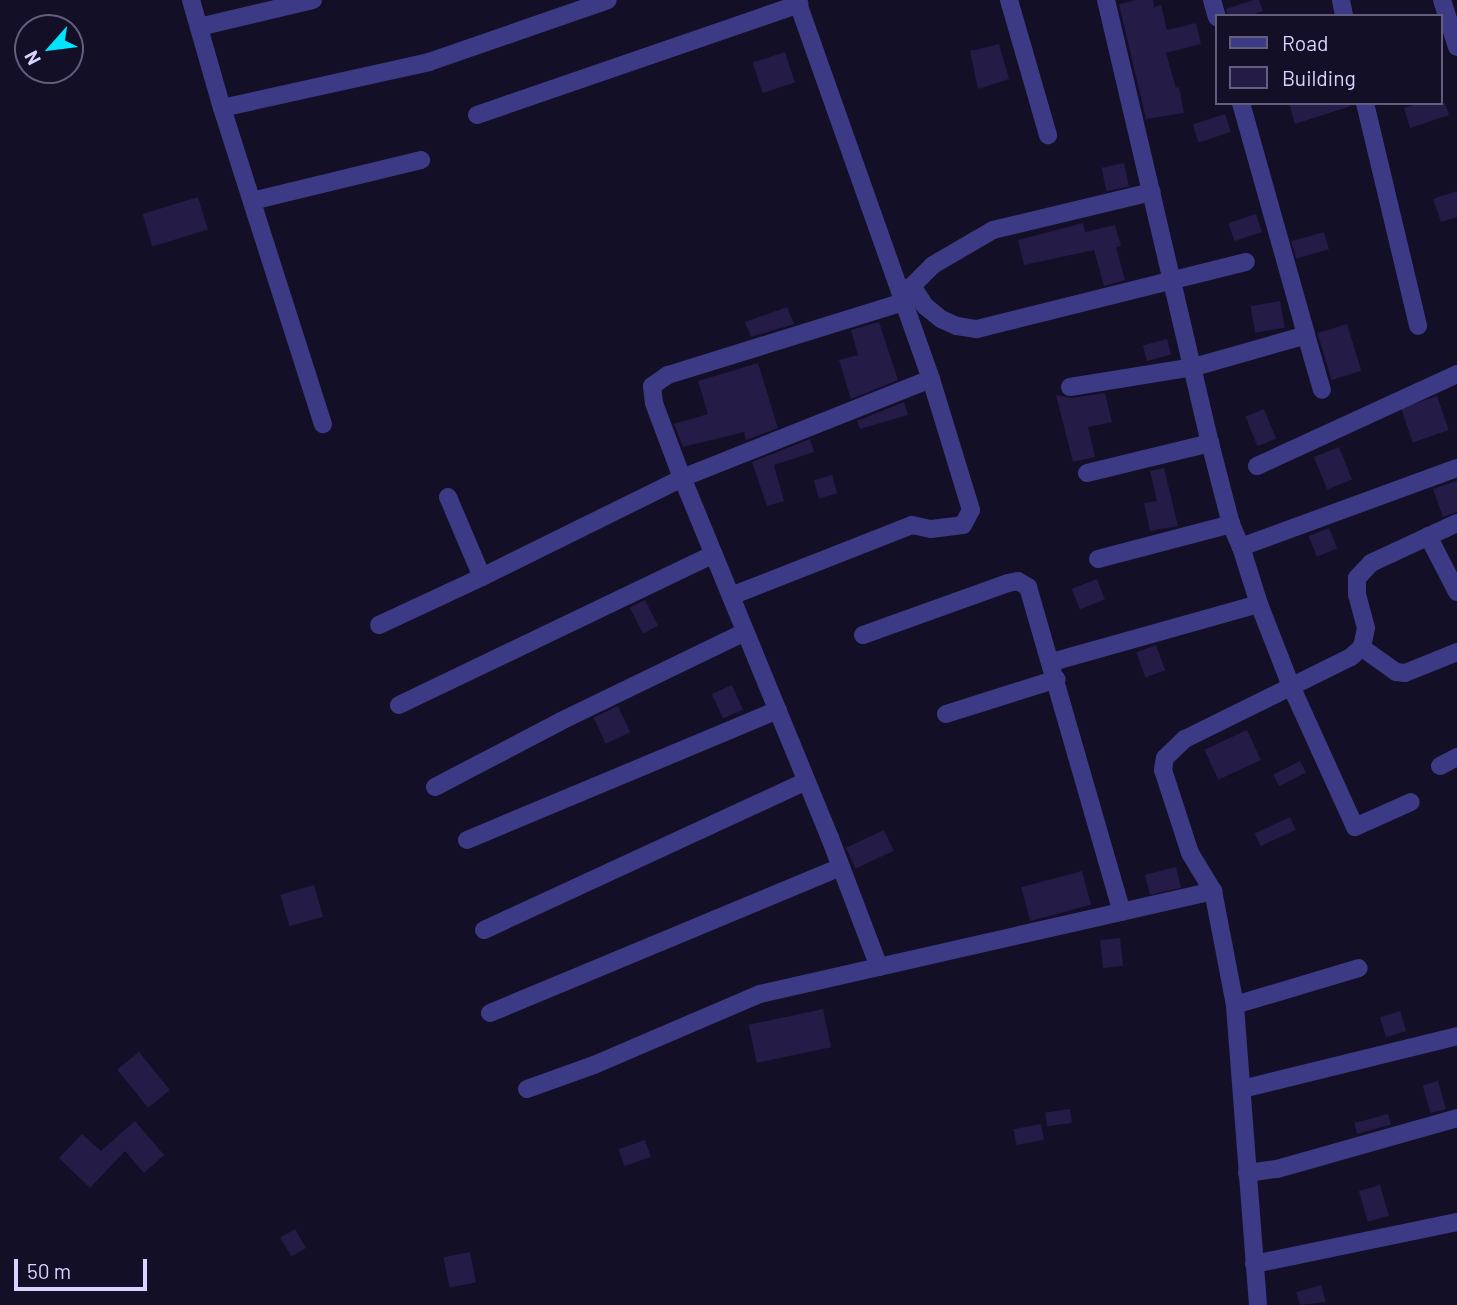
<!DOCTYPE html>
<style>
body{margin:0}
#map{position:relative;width:1457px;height:1305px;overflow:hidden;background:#130f26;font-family:Barlow,sans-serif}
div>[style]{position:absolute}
.building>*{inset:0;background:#241b47;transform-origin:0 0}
.minor>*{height:18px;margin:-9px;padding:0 9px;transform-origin:9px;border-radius:9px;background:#3d3a85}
span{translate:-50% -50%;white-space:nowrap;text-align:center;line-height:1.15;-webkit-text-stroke:6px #130f26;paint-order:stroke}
.legend{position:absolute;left:1215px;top:14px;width:228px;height:91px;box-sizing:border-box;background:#130f26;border:2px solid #625e7d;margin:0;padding:9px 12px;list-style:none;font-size:21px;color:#d9d4ff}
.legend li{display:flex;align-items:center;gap:14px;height:35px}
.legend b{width:35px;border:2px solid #625e7d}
.north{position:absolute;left:14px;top:14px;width:70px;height:70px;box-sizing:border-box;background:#130f26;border:2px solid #625e7d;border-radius:50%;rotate:242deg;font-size:19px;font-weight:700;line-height:28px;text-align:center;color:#d9d4ff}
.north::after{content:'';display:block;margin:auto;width:24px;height:32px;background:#00e5ff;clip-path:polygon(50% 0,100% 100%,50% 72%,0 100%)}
.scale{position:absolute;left:14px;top:1259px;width:133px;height:32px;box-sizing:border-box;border:4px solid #d9d4ff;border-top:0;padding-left:9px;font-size:21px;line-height:24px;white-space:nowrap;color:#d9d4ff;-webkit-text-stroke:5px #130f26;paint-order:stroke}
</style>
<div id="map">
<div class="building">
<i style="clip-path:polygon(1137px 0,1153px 0,1154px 7px,1161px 5px,1167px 30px,1196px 23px,1201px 44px,1166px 53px,1176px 88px,1179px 87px,1184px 113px,1146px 119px,1119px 4px)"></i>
<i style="clip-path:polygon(1253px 0,1259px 0,1263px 11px,1248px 16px,1228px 16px,1226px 9px)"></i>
<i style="clip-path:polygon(999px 44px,1009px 79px,978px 89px,970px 51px)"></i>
<i style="left:785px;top:52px;width:32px;height:34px;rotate:72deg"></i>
<i style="clip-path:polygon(1289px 103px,1351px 103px,1351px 106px,1295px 124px)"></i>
<i style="clip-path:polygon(1419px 103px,1445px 103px,1449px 115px,1410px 128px,1404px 108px)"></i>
<i style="left:1225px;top:114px;width:19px;height:34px;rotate:72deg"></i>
<i style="left:1124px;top:163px;width:24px;height:23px;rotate:78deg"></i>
<i style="clip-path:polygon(1457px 191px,1457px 217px,1441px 222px,1433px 199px)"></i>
<i style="left:198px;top:197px;width:34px;height:58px;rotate:73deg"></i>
<i style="left:1256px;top:214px;width:19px;height:29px;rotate:72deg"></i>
<i style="clip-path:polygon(1083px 223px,1085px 232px,1115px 225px,1121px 246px,1116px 247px,1125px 280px,1104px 286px,1094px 250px,1024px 265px,1018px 240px)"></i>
<i style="left:1324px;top:232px;width:18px;height:34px;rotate:74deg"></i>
<i style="left:1280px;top:301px;width:27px;height:30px;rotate:80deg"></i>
<i style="clip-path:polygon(787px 307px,794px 324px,751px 337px,745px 322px)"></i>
<i style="clip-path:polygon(879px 322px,898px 380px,851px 399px,839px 360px,858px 355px,851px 330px)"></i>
<i style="left:1347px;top:324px;width:49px;height:31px;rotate:73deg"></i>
<i style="left:1167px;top:339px;width:16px;height:25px;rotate:75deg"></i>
<i style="clip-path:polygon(758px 363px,778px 428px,746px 440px,744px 432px,683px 447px,674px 424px,708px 414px,698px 381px)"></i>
<i style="clip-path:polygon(1105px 393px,1112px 422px,1088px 427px,1095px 457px,1073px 462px,1056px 395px,1072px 398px)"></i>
<i style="left:1437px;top:396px;width:36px;height:38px;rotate:71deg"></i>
<i style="clip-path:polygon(904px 402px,908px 415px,860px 429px,857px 421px)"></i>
<i style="left:1264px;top:409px;width:32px;height:20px;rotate:68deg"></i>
<i style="clip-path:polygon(810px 439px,814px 452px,774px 465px,784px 501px,767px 506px,752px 462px)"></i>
<i style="left:1339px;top:447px;width:35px;height:27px;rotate:68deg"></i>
<i style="clip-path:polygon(1164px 468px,1178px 526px,1150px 531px,1144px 503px,1157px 501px,1150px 471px)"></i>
<i style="left:832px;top:475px;width:19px;height:19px;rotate:74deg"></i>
<i style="clip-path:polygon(1457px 481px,1457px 512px,1443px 517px,1433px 489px)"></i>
<i style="left:1329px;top:528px;width:22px;height:22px;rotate:68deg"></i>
<i style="left:1097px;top:579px;width:22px;height:27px;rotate:69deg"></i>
<i style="left:645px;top:600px;width:29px;height:17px;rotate:63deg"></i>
<i style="left:1156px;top:645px;width:27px;height:21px;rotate:70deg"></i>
<i style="left:732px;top:685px;width:27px;height:22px;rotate:66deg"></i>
<i style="left:618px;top:706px;width:29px;height:27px;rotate:65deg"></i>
<i style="left:1247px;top:730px;width:33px;height:47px;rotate:65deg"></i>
<i style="left:1300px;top:761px;width:13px;height:30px;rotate:63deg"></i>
<i style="left:1290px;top:817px;width:14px;height:39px;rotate:65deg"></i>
<i style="left:884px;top:830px;width:23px;height:42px;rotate:65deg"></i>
<i style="left:1176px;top:867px;width:21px;height:32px;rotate:76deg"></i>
<i style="left:1082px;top:871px;width:35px;height:63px;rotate:75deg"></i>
<i style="left:314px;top:885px;width:33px;height:35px;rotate:74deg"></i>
<i style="left:1120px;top:938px;width:28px;height:20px;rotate:84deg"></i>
<i style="left:823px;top:1009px;width:39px;height:76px;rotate:78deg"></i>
<i style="left:1400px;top:1011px;width:21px;height:21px;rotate:73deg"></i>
<i style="left:139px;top:1052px;width:49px;height:28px;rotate:51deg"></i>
<i style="left:1438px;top:1081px;width:29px;height:16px;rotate:74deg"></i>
<i style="left:1070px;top:1109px;width:14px;height:25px;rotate:82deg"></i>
<i style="left:1388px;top:1114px;width:11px;height:35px;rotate:75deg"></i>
<i style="clip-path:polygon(135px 1121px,164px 1155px,144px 1173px,125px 1151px,90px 1188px,59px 1158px,82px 1134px,101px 1151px)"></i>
<i style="left:1041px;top:1124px;width:16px;height:28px;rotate:79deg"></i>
<i style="left:645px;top:1140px;width:18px;height:28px;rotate:71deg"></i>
<i style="left:1380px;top:1185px;width:32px;height:22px;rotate:74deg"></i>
<i style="left:295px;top:1229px;width:22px;height:17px;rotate:60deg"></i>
<i style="left:470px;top:1252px;width:31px;height:27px;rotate:79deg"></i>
<i style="clip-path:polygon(1321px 1285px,1326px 1302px,1300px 1305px,1296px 1292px)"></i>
</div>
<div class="minor">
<i style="left:191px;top:0;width:112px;rotate:74deg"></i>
<i style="left:222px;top:108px;width:332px;rotate:72.3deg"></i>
<i style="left:1009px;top:0;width:141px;rotate:73.9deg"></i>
<i style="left:1106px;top:0;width:455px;rotate:76.8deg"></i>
<i style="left:1210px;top:443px;width:84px;rotate:75.5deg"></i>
<i style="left:1231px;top:524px;width:25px;rotate:67deg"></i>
<i style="left:1241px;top:547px;width:230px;rotate:-20.1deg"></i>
<i style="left:1212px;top:0;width:18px;rotate:74deg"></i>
<i style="left:1341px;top:0;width:16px;rotate:79deg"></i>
<i style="left:1442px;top:0;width:49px;rotate:72.3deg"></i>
<i style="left:199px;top:27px;width:117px;rotate:-13.3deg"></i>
<i style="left:1241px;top:103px;width:241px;rotate:74.3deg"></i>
<i style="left:1365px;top:103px;width:229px;rotate:76.6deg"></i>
<i style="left:222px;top:108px;width:212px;rotate:-12.5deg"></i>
<i style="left:429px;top:62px;width:189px;rotate:-19.1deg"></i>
<i style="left:477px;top:115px;width:341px;rotate:-19deg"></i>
<i style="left:252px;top:201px;width:174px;rotate:-13.6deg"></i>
<i style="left:912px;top:286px;width:24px;rotate:57deg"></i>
<i style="left:925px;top:306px;width:21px;rotate:39deg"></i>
<i style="left:941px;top:319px;width:17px;rotate:24deg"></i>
<i style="left:957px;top:326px;width:20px;rotate:9deg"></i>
<i style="left:977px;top:329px;width:277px;rotate:-14deg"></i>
<i style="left:902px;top:291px;width:11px;rotate:-27deg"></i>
<i style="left:912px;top:286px;width:30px;rotate:-45deg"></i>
<i style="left:933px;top:265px;width:69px;rotate:-30.3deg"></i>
<i style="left:993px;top:230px;width:163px;rotate:-13.5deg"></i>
<i style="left:1070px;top:387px;width:126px;rotate:-9.2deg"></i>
<i style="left:1194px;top:367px;width:116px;rotate:-15.9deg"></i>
<i style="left:1306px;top:335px;width:57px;rotate:73.8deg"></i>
<i style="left:1257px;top:466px;width:220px;rotate:-24.7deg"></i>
<i style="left:1087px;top:473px;width:127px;rotate:-13.7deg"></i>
<i style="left:448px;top:497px;width:87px;rotate:67deg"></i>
<i style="left:482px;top:577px;width:223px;rotate:-26.3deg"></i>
<i style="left:682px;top:478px;width:268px;rotate:-21.7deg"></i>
<i style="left:931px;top:379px;width:402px;rotate:-109.5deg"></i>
<i style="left:1428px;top:536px;width:63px;rotate:62.6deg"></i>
<i style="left:1098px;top:559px;width:138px;rotate:-14.7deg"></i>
<i style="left:731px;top:596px;width:194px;rotate:-21.4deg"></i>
<i style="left:912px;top:525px;width:19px;rotate:12deg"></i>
<i style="left:931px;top:529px;width:32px;rotate:-7deg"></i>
<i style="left:963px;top:525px;width:17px;rotate:-62deg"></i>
<i style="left:971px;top:510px;width:137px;rotate:-107deg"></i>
<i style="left:1259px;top:604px;width:88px;rotate:68.7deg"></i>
<i style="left:1291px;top:686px;width:155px;rotate:65.6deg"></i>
<i style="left:1355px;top:827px;width:61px;rotate:-24.1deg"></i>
<i style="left:379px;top:625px;width:114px;rotate:-25deg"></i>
<i style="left:863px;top:635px;width:154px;rotate:-19.7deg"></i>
<i style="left:1008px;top:583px;width:10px;rotate:-11deg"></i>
<i style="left:1018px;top:581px;width:12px;rotate:31deg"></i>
<i style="left:1028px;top:587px;width:338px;rotate:73.9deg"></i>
<i style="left:1361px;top:647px;width:43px;rotate:35.5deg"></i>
<i style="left:1396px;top:672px;width:9px;rotate:6deg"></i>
<i style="left:1405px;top:673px;width:56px;rotate:-22deg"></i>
<i style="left:1052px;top:662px;width:215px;rotate:-15.7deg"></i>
<i style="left:1259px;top:604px;width:60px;rotate:-107.5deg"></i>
<i style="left:399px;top:705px;width:349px;rotate:-25.6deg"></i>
<i style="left:946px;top:714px;width:116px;rotate:-17.5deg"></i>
<i style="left:1440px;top:766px;width:19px;rotate:-28deg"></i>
<i style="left:435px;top:787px;width:142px;rotate:-27.6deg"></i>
<i style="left:561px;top:721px;width:204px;rotate:-25.8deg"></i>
<i style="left:467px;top:840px;width:337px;rotate:-22.7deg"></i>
<i style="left:484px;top:930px;width:355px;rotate:-24.8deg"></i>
<i style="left:879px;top:967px;width:138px;rotate:-110.8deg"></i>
<i style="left:830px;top:838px;width:389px;rotate:-112.3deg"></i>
<i style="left:682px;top:478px;width:80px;rotate:-110.5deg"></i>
<i style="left:654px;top:403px;width:17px;rotate:-97deg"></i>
<i style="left:652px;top:386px;width:19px;rotate:-35deg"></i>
<i style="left:668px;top:375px;width:247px;rotate:-17.2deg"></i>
<i style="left:1235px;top:1005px;width:129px;rotate:-16.6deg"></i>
<i style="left:490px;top:1013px;width:380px;rotate:-22.6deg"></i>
<i style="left:527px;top:1089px;width:71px;rotate:-19.7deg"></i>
<i style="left:594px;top:1065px;width:181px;rotate:-23.2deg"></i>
<i style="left:760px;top:994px;width:465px;rotate:-12.8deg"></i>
<i style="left:1242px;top:1089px;width:221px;rotate:-13.8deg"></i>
<i style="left:1247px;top:1173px;width:30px;rotate:-8deg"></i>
<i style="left:1277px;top:1169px;width:187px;rotate:-15.8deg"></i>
<i style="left:1254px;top:1264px;width:207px;rotate:-11.7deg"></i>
<i style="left:1258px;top:1305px;width:301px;rotate:-94.4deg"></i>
<i style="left:1235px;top:1005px;width:116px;rotate:-100.9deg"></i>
<i style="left:1213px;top:891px;width:44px;rotate:-121.2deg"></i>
<i style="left:1190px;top:853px;width:87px;rotate:-108deg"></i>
<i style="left:1163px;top:770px;width:12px;rotate:-81deg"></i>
<i style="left:1165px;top:758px;width:28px;rotate:-44deg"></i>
<i style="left:1185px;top:739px;width:185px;rotate:-26.3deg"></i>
<i style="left:1351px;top:657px;width:15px;rotate:-42deg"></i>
<i style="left:1362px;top:647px;width:19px;rotate:-78deg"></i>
<i style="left:1366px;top:628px;width:34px;rotate:-105deg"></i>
<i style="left:1357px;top:595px;width:17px;rotate:-90deg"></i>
<i style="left:1357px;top:578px;width:21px;rotate:-47deg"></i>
<i style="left:1371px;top:563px;width:95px;rotate:-24.9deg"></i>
</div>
<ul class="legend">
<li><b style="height:9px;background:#3d3a85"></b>Road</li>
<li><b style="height:19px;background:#241b47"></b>Building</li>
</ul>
<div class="north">N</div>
<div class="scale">50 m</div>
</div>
